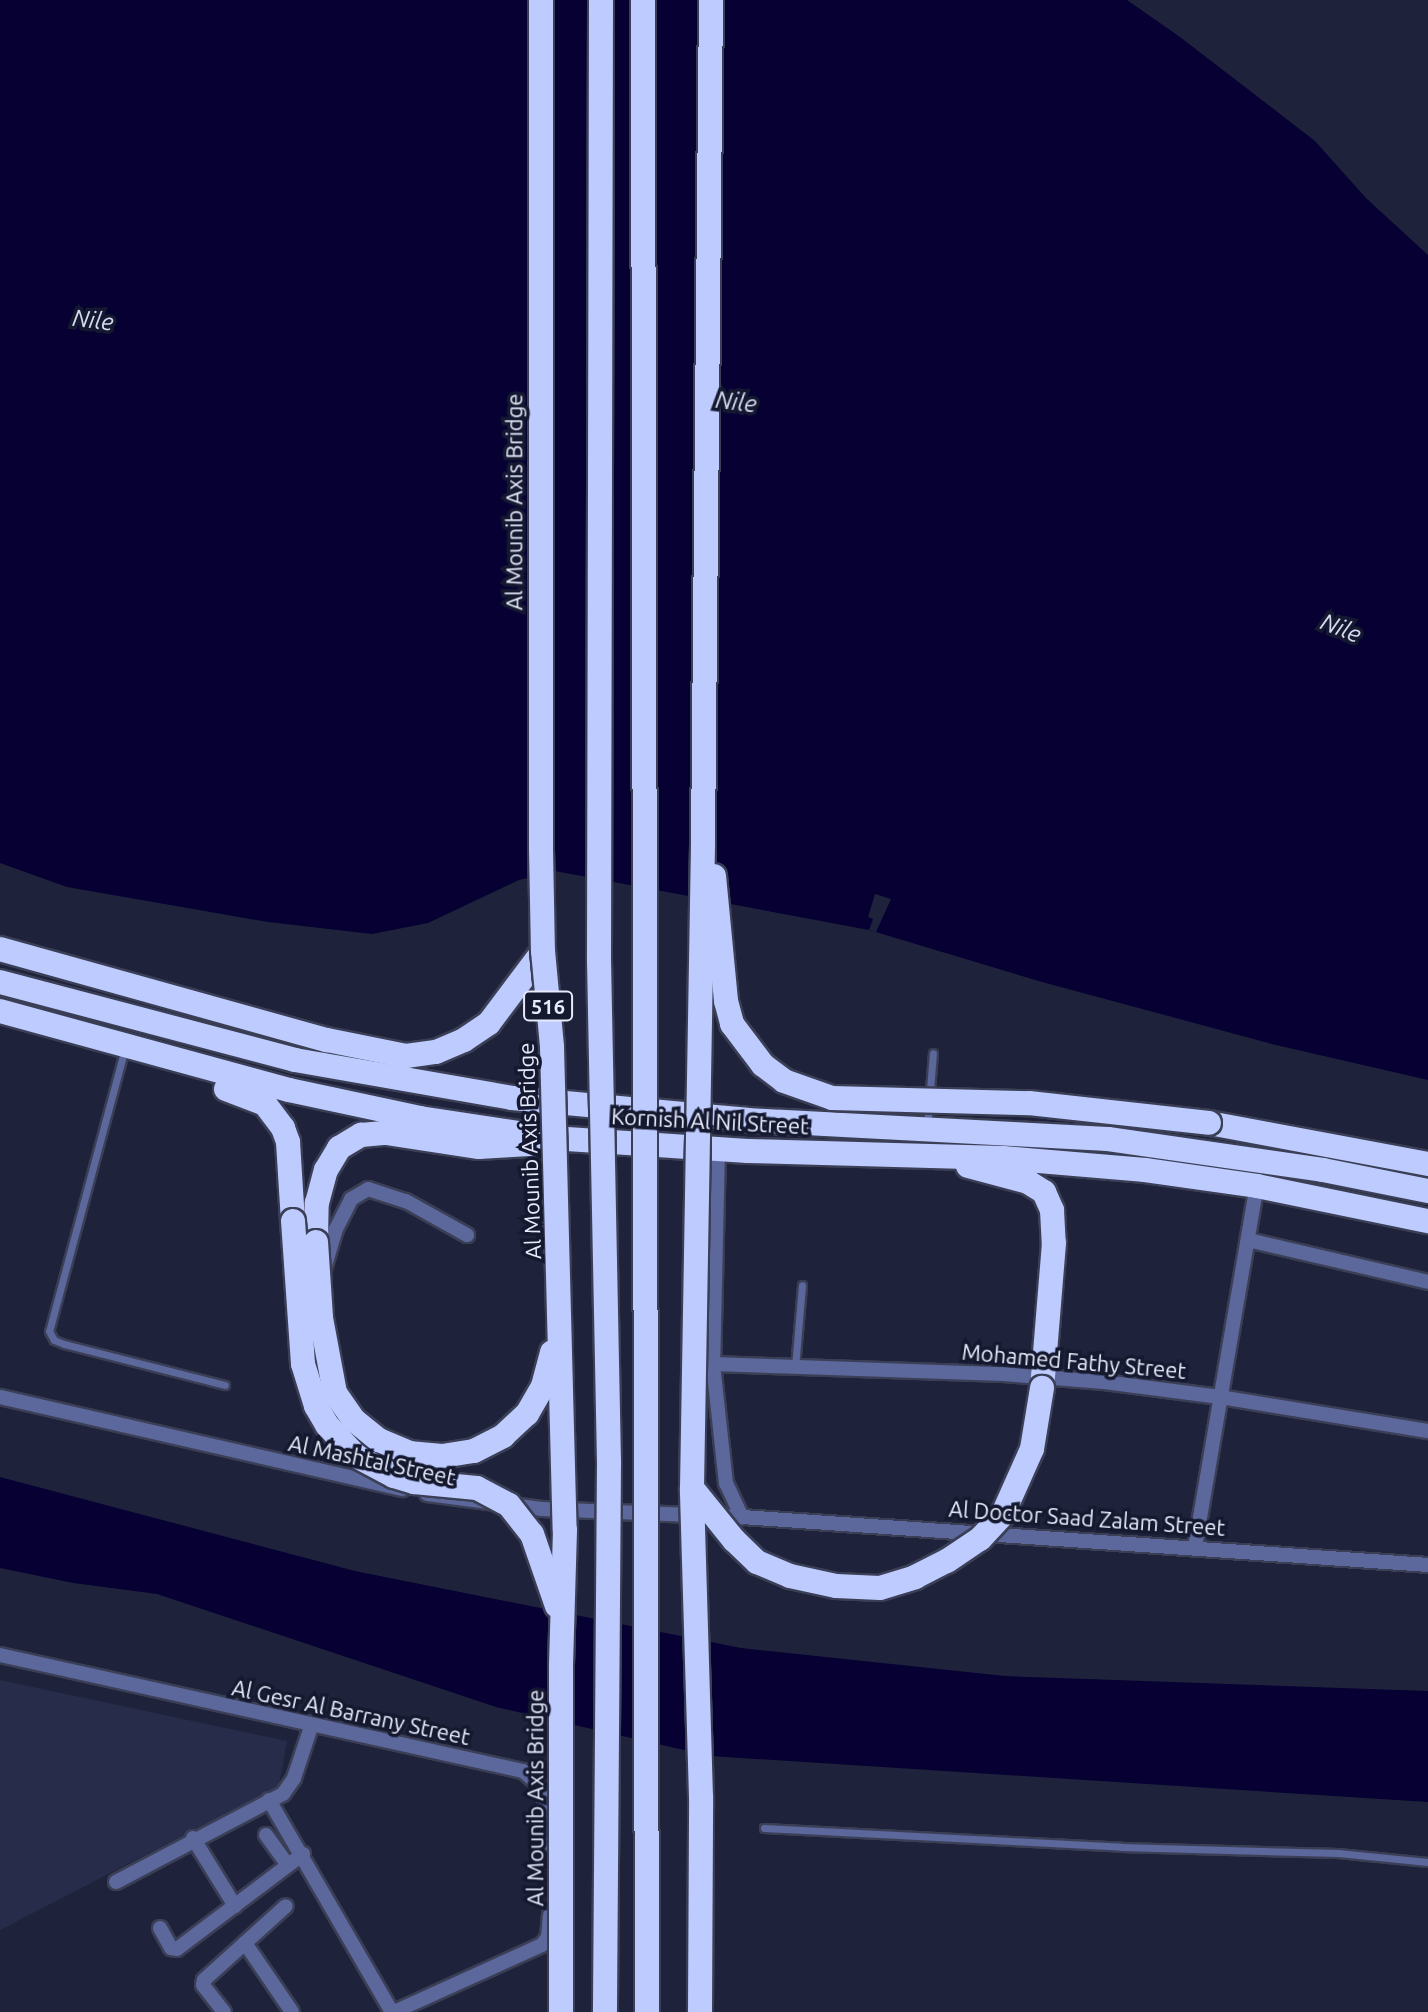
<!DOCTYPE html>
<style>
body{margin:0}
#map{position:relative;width:1428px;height:2012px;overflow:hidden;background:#1e233b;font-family:Ubuntu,sans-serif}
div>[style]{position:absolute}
.built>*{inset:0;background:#262c4a}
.water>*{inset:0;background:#060033}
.pier>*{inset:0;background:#1e233b}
.roads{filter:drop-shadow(2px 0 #3a3f56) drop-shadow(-2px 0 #3a3f56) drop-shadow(0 2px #3a3f56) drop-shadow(0 -2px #3a3f56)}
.lane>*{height:7px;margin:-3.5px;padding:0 3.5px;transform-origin:3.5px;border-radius:3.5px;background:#5c679b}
.street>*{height:14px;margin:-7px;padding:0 7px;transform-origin:7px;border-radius:7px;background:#5c679b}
.highway>*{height:24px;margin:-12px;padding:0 12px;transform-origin:12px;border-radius:12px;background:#becbff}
.bridges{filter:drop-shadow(2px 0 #3a3f56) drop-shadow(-2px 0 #3a3f56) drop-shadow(0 2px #3a3f56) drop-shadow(0 -2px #3a3f56)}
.highway-bridge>*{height:24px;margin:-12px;padding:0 12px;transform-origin:12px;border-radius:12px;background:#becbff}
span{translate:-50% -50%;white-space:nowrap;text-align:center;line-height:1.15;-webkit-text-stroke:7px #151930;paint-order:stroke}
.shield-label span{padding:2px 6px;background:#151930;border:2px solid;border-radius:6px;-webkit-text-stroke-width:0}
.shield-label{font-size:20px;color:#e6eafa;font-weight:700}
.street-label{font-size:22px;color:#e6eafa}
.water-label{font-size:24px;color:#d5daf1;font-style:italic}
</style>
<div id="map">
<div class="built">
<i style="clip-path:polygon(0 1680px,287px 1741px,279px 1786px,0 1930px)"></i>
</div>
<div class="water">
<i style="clip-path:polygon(0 0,1127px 0,1180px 37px,1315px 141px,1366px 198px,1428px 255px,1428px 1080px,1276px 1045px,1042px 982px,869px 930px,555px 871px,519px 880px,428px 923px,372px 934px,268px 922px,67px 887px,0 863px)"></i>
<i style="clip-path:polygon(0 1477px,355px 1571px,741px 1648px,1005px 1676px,1428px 1691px,1428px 1802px,710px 1756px,496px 1707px,157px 1594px,73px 1583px,0 1568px)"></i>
</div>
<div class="pier">
<i style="clip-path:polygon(875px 894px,891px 899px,876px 932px,869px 930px,873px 919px,868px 917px)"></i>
</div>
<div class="roads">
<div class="lane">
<i style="left:125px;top:1048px;width:293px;rotate:105deg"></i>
<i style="left:49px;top:1331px;width:10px;rotate:61deg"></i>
<i style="left:54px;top:1340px;width:11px;rotate:22deg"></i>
<i style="left:64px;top:1344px;width:166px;rotate:14.3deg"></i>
<i style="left:927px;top:1127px;width:74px;rotate:-85.4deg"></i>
<i style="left:795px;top:1367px;width:82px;rotate:-85.1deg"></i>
<i style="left:764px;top:1828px;width:358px;rotate:3deg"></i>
<i style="left:1121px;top:1847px;width:217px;rotate:1.6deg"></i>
<i style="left:1338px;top:1853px;width:90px;rotate:5.7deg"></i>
</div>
<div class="street">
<i style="left:718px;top:1150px;width:214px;rotate:91.3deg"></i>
<i style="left:713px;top:1364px;width:120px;rotate:83.8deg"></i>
<i style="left:726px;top:1483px;width:38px;rotate:65deg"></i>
<i style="left:1248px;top:1240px;width:185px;rotate:13.1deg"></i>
<i style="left:324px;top:1269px;width:42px;rotate:-73.3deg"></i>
<i style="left:336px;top:1229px;width:34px;rotate:-63deg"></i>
<i style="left:351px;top:1199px;width:20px;rotate:-30deg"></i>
<i style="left:368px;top:1189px;width:40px;rotate:18deg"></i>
<i style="left:406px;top:1201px;width:70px;rotate:29.1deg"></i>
<i style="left:713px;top:1364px;width:290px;rotate:2deg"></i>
<i style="left:1003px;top:1374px;width:101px;rotate:4.5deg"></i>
<i style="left:1104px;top:1382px;width:117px;rotate:7.4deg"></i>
<i style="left:1220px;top:1397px;width:211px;rotate:9.3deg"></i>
<i style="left:0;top:1397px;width:413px;rotate:12.9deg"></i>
<i style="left:427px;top:1494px;width:116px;rotate:7.4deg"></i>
<i style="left:542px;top:1509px;width:200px;rotate:2.3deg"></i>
<i style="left:742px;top:1517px;width:688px;rotate:4deg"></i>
<i style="left:1195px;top:1547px;width:366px;rotate:-80.3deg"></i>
<i style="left:0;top:1655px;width:536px;rotate:12.51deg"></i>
<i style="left:523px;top:1771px;width:18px;rotate:41deg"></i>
<i style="left:537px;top:1783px;width:20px;rotate:63deg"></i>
<i style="left:546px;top:1801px;width:42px;rotate:85.9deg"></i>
<i style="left:269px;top:1800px;width:245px;rotate:59.9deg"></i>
<i style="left:266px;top:1835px;width:37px;rotate:54deg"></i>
<i style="left:193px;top:1838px;width:80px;rotate:58.3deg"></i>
<i style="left:116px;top:1882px;width:189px;rotate:-27.8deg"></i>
<i style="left:283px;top:1794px;width:19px;rotate:-55deg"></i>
<i style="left:294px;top:1778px;width:54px;rotate:-71.6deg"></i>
<i style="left:160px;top:1928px;width:23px;rotate:61deg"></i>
<i style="left:171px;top:1948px;width:6px;rotate:9deg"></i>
<i style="left:177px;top:1949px;width:158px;rotate:-37deg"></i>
<i style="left:245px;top:1943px;width:83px;rotate:55.7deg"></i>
<i style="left:224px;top:2012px;width:34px;rotate:-128deg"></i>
<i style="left:203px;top:1985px;width:5px;rotate:-79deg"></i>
<i style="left:204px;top:1980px;width:110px;rotate:-42.1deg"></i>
<i style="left:394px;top:2012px;width:162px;rotate:-24.4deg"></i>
<i style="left:542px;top:1945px;width:10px;rotate:-53deg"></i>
<i style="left:548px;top:1937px;width:22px;rotate:-85deg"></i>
</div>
<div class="highway">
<i style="left:0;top:949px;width:339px;rotate:15.6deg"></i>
<i style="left:327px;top:1040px;width:81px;rotate:11.4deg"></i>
<i style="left:406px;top:1056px;width:30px;rotate:-8deg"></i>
<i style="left:436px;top:1052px;width:30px;rotate:-23deg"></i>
<i style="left:464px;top:1040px;width:30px;rotate:-34deg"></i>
<i style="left:489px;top:1023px;width:90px;rotate:-53.1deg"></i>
<i style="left:0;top:982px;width:305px;rotate:14.8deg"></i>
<i style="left:295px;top:1060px;width:220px;rotate:9.9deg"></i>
<i style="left:512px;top:1098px;width:236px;rotate:5.3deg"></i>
<i style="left:747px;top:1120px;width:361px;rotate:3deg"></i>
<i style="left:1108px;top:1139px;width:217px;rotate:8.2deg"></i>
<i style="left:1323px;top:1170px;width:107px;rotate:11.3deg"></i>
<i style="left:0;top:1011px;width:300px;rotate:15.3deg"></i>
<i style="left:289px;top:1090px;width:134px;rotate:12.1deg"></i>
<i style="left:420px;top:1118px;width:134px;rotate:8.6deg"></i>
<i style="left:552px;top:1138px;width:196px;rotate:3.8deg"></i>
<i style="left:748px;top:1151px;width:255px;rotate:1.6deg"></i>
<i style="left:1003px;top:1158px;width:143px;rotate:4.8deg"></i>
<i style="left:1145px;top:1170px;width:113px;rotate:8.1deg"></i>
<i style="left:1257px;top:1186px;width:175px;rotate:11.6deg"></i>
<i style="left:226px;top:1089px;width:42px;rotate:21deg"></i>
<i style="left:265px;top:1104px;width:30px;rotate:53deg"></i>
<i style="left:283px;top:1128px;width:15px;rotate:70deg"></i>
<i style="left:288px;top:1142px;width:79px;rotate:86.4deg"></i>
<i style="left:1209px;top:1123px;width:223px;rotate:10.6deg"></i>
<i style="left:968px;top:1166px;width:62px;rotate:14.9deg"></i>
<i style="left:1028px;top:1182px;width:19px;rotate:32deg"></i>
<i style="left:1044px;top:1192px;width:20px;rotate:66deg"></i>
<i style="left:1052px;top:1210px;width:33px;rotate:87deg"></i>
<i style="left:1054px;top:1243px;width:145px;rotate:94.7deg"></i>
<i style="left:316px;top:1242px;width:39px;rotate:-89deg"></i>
<i style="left:317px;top:1203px;width:34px;rotate:-75deg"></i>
<i style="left:326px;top:1170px;width:26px;rotate:-59deg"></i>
<i style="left:339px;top:1148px;width:26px;rotate:-31deg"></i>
<i style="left:361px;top:1135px;width:25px;rotate:-5deg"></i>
<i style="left:386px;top:1133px;width:94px;rotate:8.6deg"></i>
<i style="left:479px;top:1147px;width:50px;rotate:-3.4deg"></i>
</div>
</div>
<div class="bridges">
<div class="highway-bridge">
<i style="left:541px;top:0;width:849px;rotate:90deg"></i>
<i style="left:541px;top:849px;width:102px;rotate:88.9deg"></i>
<i style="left:543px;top:951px;width:96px;rotate:84.6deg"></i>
<i style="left:552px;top:1047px;width:483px;rotate:88.5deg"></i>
<i style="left:565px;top:1530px;width:137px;rotate:91.7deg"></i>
<i style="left:561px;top:1667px;width:345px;rotate:90deg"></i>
<i style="left:601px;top:0;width:960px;rotate:90.12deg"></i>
<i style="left:599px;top:960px;width:502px;rotate:88.86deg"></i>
<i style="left:609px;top:1462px;width:550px;rotate:90.42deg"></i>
<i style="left:643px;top:0;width:2012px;rotate:89.89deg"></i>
<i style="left:714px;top:876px;width:126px;rotate:84.5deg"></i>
<i style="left:726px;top:1001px;width:24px;rotate:75deg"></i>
<i style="left:732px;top:1024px;width:51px;rotate:52.9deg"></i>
<i style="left:763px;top:1065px;width:26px;rotate:37deg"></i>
<i style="left:784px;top:1081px;width:51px;rotate:19.5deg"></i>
<i style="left:832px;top:1098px;width:197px;rotate:1.5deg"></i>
<i style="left:1029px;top:1103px;width:181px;rotate:6.3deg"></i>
<i style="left:293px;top:1221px;width:143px;rotate:86deg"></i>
<i style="left:303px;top:1364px;width:44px;rotate:72.8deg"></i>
<i style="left:316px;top:1406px;width:22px;rotate:60deg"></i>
<i style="left:327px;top:1425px;width:42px;rotate:46.9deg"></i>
<i style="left:356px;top:1456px;width:43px;rotate:27.8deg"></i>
<i style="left:394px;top:1476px;width:21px;rotate:17deg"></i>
<i style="left:414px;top:1482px;width:63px;rotate:5.4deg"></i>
<i style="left:477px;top:1488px;width:36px;rotate:28deg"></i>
<i style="left:509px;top:1505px;width:37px;rotate:52deg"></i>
<i style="left:532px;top:1534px;width:76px;rotate:70.9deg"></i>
<i style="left:316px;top:1242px;width:76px;rotate:86.2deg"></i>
<i style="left:321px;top:1318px;width:76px;rotate:79.4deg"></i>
<i style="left:335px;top:1393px;width:33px;rotate:55deg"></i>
<i style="left:354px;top:1420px;width:32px;rotate:39deg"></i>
<i style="left:379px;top:1440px;width:33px;rotate:23deg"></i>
<i style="left:409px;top:1453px;width:33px;rotate:5deg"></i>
<i style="left:442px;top:1456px;width:32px;rotate:-9deg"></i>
<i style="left:474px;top:1451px;width:33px;rotate:-27deg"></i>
<i style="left:503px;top:1436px;width:33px;rotate:-43deg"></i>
<i style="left:527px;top:1414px;width:32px;rotate:-60deg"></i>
<i style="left:543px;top:1386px;width:35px;rotate:-75deg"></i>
<i style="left:692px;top:1488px;width:67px;rotate:51.1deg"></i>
<i style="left:734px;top:1540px;width:32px;rotate:44deg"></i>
<i style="left:757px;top:1562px;width:36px;rotate:23deg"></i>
<i style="left:790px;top:1576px;width:47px;rotate:12.3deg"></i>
<i style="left:836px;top:1586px;width:44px;rotate:2.6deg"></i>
<i style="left:880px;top:1588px;width:37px;rotate:-17deg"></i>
<i style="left:915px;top:1577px;width:36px;rotate:-27deg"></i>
<i style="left:947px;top:1561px;width:40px;rotate:-34deg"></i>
<i style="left:980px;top:1539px;width:34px;rotate:-47deg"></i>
<i style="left:1003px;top:1514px;width:71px;rotate:-66deg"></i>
<i style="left:1032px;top:1449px;width:62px;rotate:-80.7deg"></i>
<i style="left:700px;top:2012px;width:215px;rotate:-89.7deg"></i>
<i style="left:701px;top:1797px;width:309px;rotate:-91.7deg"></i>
<i style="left:692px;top:1488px;width:644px;rotate:-89.02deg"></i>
<i style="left:703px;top:844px;width:844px;rotate:-89.46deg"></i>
</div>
</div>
<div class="shield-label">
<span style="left:548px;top:1006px">516</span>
</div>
<div class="street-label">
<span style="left:514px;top:502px;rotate:-90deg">Al Mounib Axis Bridge</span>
<span style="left:710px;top:1121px;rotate:3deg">Kornish Al Nil Street</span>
<span style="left:529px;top:1151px;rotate:-92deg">Al Mounib Axis Bridge</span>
<span style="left:1074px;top:1361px;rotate:5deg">Mohamed Fathy Street</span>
<span style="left:372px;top:1460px;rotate:12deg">Al Mashtal Street</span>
<span style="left:1087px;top:1518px;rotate:4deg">Al Doctor Saad Zalam Street</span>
<span style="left:351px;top:1712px;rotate:12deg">Al Gesr Al Barrany Street</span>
<span style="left:535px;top:1798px;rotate:-90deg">Al Mounib Axis Bridge</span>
</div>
<div class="water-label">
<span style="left:93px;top:320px;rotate:7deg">Nile</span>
<span style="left:736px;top:402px;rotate:7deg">Nile</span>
<span style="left:1341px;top:628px;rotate:22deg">Nile</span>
</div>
</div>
